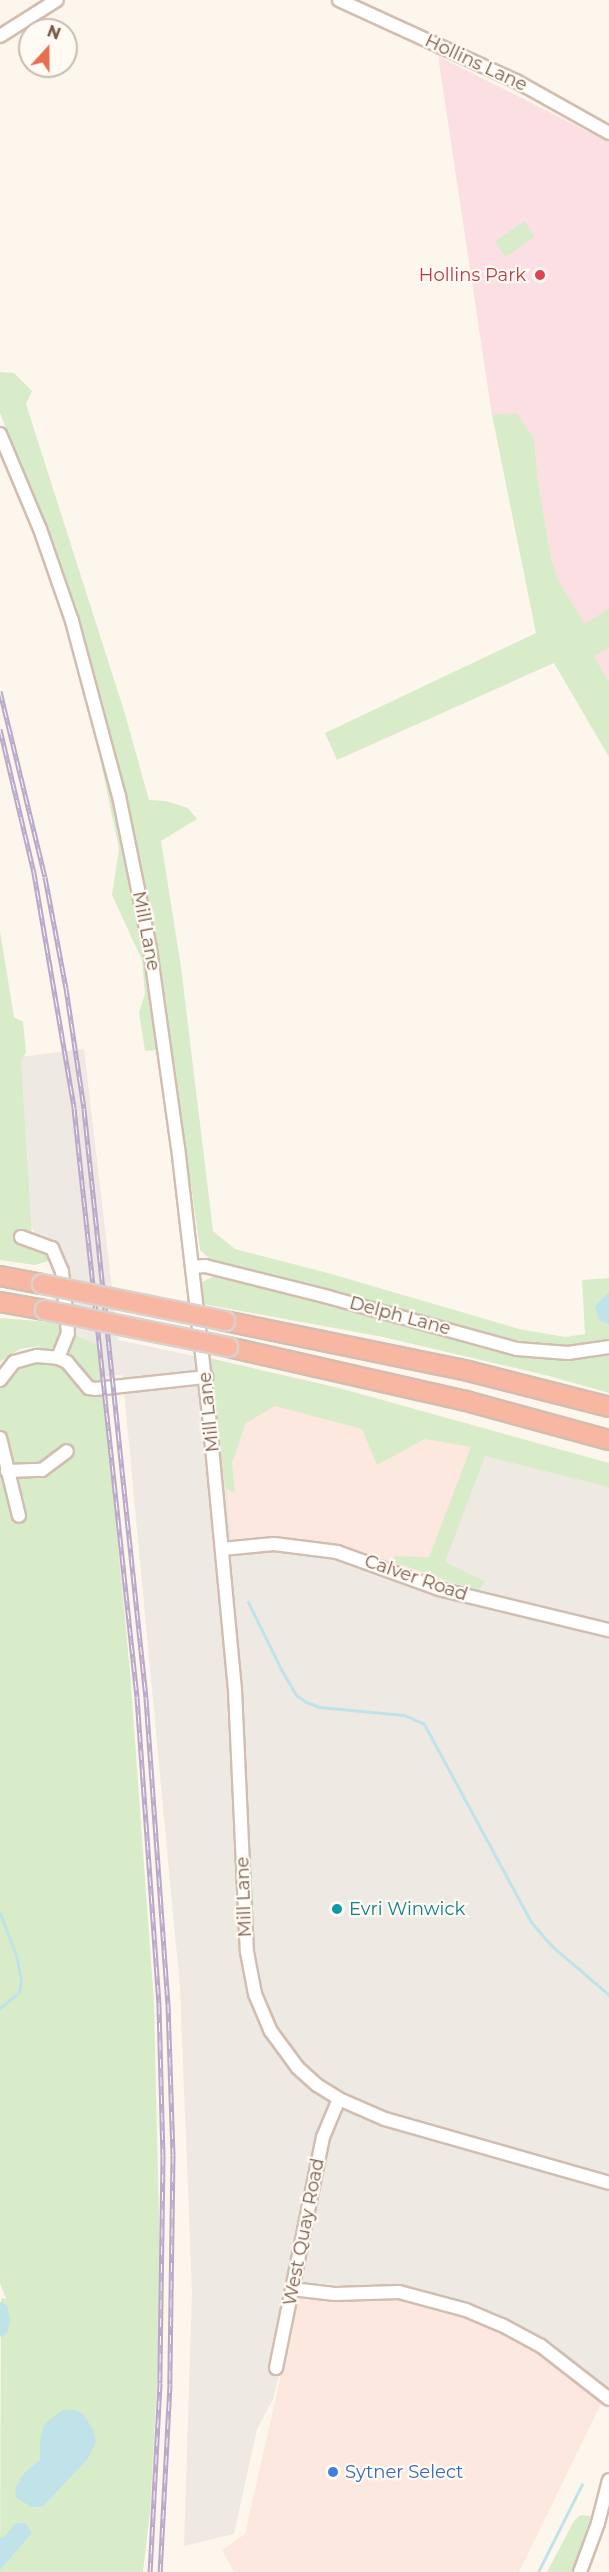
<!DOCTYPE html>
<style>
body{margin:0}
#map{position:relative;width:609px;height:2572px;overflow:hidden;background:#fdf6ec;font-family:Montserrat,sans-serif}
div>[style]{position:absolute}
.commercial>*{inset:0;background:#fde8e0}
.industrial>*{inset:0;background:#efe9e4}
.medical>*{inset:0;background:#fbdfe3}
.green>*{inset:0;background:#d8ecc9;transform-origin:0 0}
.water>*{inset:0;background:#bfe3e8}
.stream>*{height:3px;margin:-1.5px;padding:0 1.5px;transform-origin:1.5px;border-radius:1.5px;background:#bfe3e8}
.river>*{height:16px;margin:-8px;padding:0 8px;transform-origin:8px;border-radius:8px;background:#bfe3e8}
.roads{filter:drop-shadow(2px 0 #d1beb0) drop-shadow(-2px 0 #d1beb0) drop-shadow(0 2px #d1beb0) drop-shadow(0 -2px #d1beb0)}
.minor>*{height:12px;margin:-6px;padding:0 6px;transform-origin:6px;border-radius:6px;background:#fff}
.highway>*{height:18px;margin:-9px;padding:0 9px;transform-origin:9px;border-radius:9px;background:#f7b7a3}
.rail>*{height:5px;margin-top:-2.5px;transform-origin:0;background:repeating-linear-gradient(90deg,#fffaf3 0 9px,#b9a8c9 0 18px);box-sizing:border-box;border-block:2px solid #b9a8c9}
.bridges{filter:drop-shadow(2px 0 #dad1cd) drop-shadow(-2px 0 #dad1cd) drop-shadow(0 2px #dad1cd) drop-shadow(0 -2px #dad1cd)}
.highway-bridge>*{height:18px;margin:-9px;padding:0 9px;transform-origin:9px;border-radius:9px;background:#f7b7a3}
.dots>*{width:16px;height:16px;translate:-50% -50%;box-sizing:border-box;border:3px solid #fffaf3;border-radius:50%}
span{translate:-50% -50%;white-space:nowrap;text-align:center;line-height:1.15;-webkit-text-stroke:4.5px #fffaf3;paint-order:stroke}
.street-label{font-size:18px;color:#7a5c4d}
.health-label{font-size:18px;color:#be3a42}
.right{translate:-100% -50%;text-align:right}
.culture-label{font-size:18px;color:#0d838f}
.left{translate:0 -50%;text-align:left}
.shop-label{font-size:18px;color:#366cbe}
.north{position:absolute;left:18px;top:18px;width:60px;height:60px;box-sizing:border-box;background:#fffaf3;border:2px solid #cabbb1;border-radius:50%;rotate:21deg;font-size:16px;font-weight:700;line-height:24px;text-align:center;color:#7a5c4d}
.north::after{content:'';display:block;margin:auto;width:21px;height:27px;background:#e76f51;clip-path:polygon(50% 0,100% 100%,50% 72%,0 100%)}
</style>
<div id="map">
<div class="commercial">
<i style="clip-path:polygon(216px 1367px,482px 1435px,428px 1584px,231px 1545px)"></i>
<i style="clip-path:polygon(302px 2282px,419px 2302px,480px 2321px,554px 2352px,602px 2402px,519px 2572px,234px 2572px,222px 2550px,245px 2534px)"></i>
</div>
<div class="industrial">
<i style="clip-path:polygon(84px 1049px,118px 1340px,195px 1356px,198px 1382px,217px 1381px,232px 1545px,295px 1544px,428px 1584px,482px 1435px,609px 1473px,609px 2390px,485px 2311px,376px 2288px,303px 2282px,273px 2399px,257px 2429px,234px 2534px,184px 2546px,192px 2292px,180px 1988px,124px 1391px,122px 1375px,87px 1378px,56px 1353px,52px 1265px,30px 1224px,20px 1057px)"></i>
</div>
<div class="medical">
<i style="clip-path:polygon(438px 56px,609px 142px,609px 682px,594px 656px,585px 625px,558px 580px,551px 558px,538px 480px,534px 438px,516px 414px,492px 415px)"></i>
</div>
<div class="green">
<i style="left:524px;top:221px;width:19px;height:36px;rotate:55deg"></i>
<i style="clip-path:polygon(0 372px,14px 373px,32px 391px,26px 404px,125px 714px,149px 800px,166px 801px,188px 808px,197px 819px,161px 841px,181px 967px,213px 1231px,235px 1249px,328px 1273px,519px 1329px,565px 1337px,585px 1334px,582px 1280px,609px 1278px,609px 1350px,598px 1343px,560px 1347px,510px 1339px,210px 1259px,200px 1250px,187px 1157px,171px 1131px,162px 1050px,145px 1051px,139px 1012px,145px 994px,142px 960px,112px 895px,119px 849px,101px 763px,112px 740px,77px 608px,0 413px)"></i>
<i style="clip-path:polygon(516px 413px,534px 438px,538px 480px,551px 558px,558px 580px,585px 624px,609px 608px,609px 647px,594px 656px,609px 682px,609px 757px,554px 663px,337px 760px,325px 733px,536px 633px,492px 415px)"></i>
<i style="clip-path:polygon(0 931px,14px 1017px,23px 1022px,26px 1052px,21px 1061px,32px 1238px,46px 1242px,52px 1260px,35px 1265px,0 1260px)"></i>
<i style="clip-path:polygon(214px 1276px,247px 1281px,536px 1357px,573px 1360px,609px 1353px,609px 1393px,549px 1376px,383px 1337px,203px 1304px,202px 1282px)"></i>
<i style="clip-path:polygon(0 1318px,63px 1323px,68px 1333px,99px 1345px,130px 1672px,154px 2003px,161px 2306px,150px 2512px,143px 2572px,0 2572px,1px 2298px,6px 2299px,0 2283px,0 1365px,41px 1346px,20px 1349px,0 1362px)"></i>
<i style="clip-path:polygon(209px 1358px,339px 1388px,609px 1463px,609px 1487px,485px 1456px,445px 1562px,485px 1581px,479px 1591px,393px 1562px,394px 1556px,429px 1557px,471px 1447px,425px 1439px,377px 1465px,362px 1429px,275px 1406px,246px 1423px,232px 1463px,235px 1493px,225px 1488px)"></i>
<i style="clip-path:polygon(580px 2515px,591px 2516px,572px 2572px,547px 2572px,574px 2521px)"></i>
</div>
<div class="water">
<i style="clip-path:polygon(609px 1292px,609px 1324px,599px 1320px,595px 1306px)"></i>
<i style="clip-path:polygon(63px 2410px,76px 2410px,83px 2414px,93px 2429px,96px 2442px,87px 2460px,43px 2506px,31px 2507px,16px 2497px,15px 2488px,25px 2472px,40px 2460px,40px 2441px,44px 2424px)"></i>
<i style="clip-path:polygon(16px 2523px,25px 2523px,32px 2533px,0 2570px,0 2537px,3px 2538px)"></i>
</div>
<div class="stream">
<i style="left:248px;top:1602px;width:75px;rotate:63.8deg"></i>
<i style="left:281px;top:1669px;width:30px;rotate:60deg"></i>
<i style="left:296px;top:1695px;width:12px;rotate:35deg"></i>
<i style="left:306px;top:1702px;width:14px;rotate:21deg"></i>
<i style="left:319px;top:1707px;width:85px;rotate:5.4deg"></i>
<i style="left:404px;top:1715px;width:22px;rotate:24deg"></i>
<i style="left:424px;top:1724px;width:225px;rotate:61.6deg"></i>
<i style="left:531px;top:1922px;width:33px;rotate:49deg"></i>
<i style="left:553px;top:1947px;width:74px;rotate:40.6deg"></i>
<i style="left:0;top:1913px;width:45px;rotate:69.1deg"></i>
<i style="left:16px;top:1955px;width:25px;rotate:79deg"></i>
<i style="left:21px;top:1980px;width:12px;rotate:99deg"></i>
<i style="left:19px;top:1992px;width:25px;rotate:140deg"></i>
<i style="left:538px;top:2572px;width:98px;rotate:-63.4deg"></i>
</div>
<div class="river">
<i style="left:0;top:2310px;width:11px;rotate:80deg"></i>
<i style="left:2px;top:2321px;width:8px;rotate:104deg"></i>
</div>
<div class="roads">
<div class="minor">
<i style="left:339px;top:0;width:195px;rotate:24.6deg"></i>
<i style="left:516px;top:81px;width:107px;rotate:29.2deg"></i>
<i style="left:0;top:36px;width:67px;rotate:-32.3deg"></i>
<i style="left:0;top:434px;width:103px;rotate:67.2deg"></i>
<i style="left:40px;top:529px;width:97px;rotate:70.8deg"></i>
<i style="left:72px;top:621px;width:181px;rotate:75deg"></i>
<i style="left:119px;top:796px;width:156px;rotate:78.5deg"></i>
<i style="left:150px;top:949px;width:200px;rotate:82deg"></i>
<i style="left:178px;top:1147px;width:270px;rotate:83.4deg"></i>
<i style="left:209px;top:1415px;width:276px;rotate:84.6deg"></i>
<i style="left:235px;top:1690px;width:262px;rotate:87.4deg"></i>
<i style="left:247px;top:1952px;width:43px;rotate:79.2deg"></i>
<i style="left:255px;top:1994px;width:39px;rotate:67deg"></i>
<i style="left:270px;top:2030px;width:47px;rotate:53.6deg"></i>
<i style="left:298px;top:2068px;width:25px;rotate:42deg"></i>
<i style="left:317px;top:2085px;width:26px;rotate:32deg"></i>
<i style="left:339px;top:2099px;width:50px;rotate:23.5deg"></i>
<i style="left:385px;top:2119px;width:233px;rotate:15.9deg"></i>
<i style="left:21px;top:1237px;width:33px;rotate:20deg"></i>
<i style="left:52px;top:1248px;width:25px;rotate:67deg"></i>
<i style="left:62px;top:1271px;width:62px;rotate:84.5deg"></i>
<i style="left:68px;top:1333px;width:27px;rotate:112deg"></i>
<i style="left:192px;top:1267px;width:13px;rotate:-4deg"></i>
<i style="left:205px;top:1266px;width:127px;rotate:14.1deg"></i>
<i style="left:328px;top:1297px;width:196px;rotate:15.4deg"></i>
<i style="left:517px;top:1349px;width:51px;rotate:4.5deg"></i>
<i style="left:568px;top:1353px;width:41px;rotate:-8.3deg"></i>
<i style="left:0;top:1380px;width:23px;rotate:-52deg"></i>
<i style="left:14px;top:1362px;width:24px;rotate:-15deg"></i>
<i style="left:37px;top:1356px;width:21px;rotate:5deg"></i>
<i style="left:58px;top:1358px;width:10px;rotate:24deg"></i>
<i style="left:67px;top:1362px;width:34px;rotate:50deg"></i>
<i style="left:89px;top:1388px;width:6px;rotate:9deg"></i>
<i style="left:95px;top:1389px;width:112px;rotate:-6.2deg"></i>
<i style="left:0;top:1438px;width:80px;rotate:76.3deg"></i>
<i style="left:7px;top:1471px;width:35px;rotate:-2deg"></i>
<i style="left:42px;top:1470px;width:31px;rotate:-37deg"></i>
<i style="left:222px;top:1549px;width:52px;rotate:-5.5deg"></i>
<i style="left:274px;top:1544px;width:64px;rotate:7.2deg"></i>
<i style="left:337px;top:1552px;width:109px;rotate:19.9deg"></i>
<i style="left:439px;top:1589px;width:175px;rotate:13.6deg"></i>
<i style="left:292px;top:2289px;width:43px;rotate:6.6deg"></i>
<i style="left:335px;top:2294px;width:64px;rotate:-1.8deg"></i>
<i style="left:399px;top:2292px;width:69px;rotate:15deg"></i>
<i style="left:466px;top:2310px;width:39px;rotate:23deg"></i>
<i style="left:502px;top:2325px;width:44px;rotate:28.3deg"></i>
<i style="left:541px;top:2346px;width:86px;rotate:37.9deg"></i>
<i style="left:276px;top:2368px;width:236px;rotate:-78.5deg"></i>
<i style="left:323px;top:2137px;width:41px;rotate:-67.2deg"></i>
<i style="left:580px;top:2572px;width:52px;rotate:-69.8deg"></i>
<i style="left:598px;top:2523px;width:44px;rotate:-75.7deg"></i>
</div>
<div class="highway">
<i style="left:0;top:1276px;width:43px;rotate:10.8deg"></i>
<i style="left:0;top:1302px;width:46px;rotate:10.1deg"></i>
<i style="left:225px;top:1321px;width:248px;rotate:11.6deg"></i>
<i style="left:468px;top:1371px;width:146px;rotate:14.3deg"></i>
<i style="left:228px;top:1347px;width:244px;rotate:12.8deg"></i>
<i style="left:466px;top:1401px;width:148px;rotate:15.3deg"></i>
</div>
</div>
<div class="rail">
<i style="left:0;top:691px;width:191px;rotate:76.4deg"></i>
<i style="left:45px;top:877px;width:113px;rotate:79.3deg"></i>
<i style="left:66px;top:988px;width:122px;rotate:81.5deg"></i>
<i style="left:84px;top:1109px;width:592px;rotate:83.99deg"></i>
<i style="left:146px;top:1698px;width:307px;rotate:85.9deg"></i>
<i style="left:168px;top:2004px;width:151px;rotate:88.1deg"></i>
<i style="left:173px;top:2155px;width:229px;rotate:90.8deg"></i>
<i style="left:170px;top:2384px;width:188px;rotate:93deg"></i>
<i style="left:0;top:729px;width:148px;rotate:76.7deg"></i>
<i style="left:34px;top:873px;width:238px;rotate:80.3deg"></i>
<i style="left:74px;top:1108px;width:592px;rotate:83.89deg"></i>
<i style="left:137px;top:1697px;width:309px;rotate:85.9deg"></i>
<i style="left:159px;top:2005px;width:151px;rotate:88.5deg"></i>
<i style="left:163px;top:2156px;width:227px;rotate:90.8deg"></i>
<i style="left:160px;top:2383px;width:189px;rotate:93deg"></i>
</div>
<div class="bridges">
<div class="highway-bridge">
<i style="left:42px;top:1284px;width:187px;rotate:11.4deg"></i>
<i style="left:45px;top:1310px;width:187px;rotate:11.4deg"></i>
</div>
</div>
<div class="dots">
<i style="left:540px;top:275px;background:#e0444e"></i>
<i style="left:337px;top:1909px;background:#0f9aa8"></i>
<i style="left:333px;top:2472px;background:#3f7fe0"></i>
</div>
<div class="street-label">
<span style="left:476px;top:63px;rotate:25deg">Hollins Lane</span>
<span style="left:146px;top:931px;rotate:79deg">Mill Lane</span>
<span style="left:400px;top:1316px;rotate:15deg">Delph Lane</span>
<span style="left:209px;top:1412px;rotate:-96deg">Mill Lane</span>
<span style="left:416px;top:1578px;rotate:19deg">Calver Road</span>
<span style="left:244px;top:1897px;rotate:-92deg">Mill Lane</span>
<span style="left:304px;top:2232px;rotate:-79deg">West Quay Road</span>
</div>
<div class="health-label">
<span class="right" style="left:526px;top:275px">Hollins Park</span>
</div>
<div class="culture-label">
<span class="left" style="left:349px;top:1909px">Evri Winwick</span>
</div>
<div class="shop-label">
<span class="left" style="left:345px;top:2472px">Sytner Select</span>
</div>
<div class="north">N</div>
</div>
